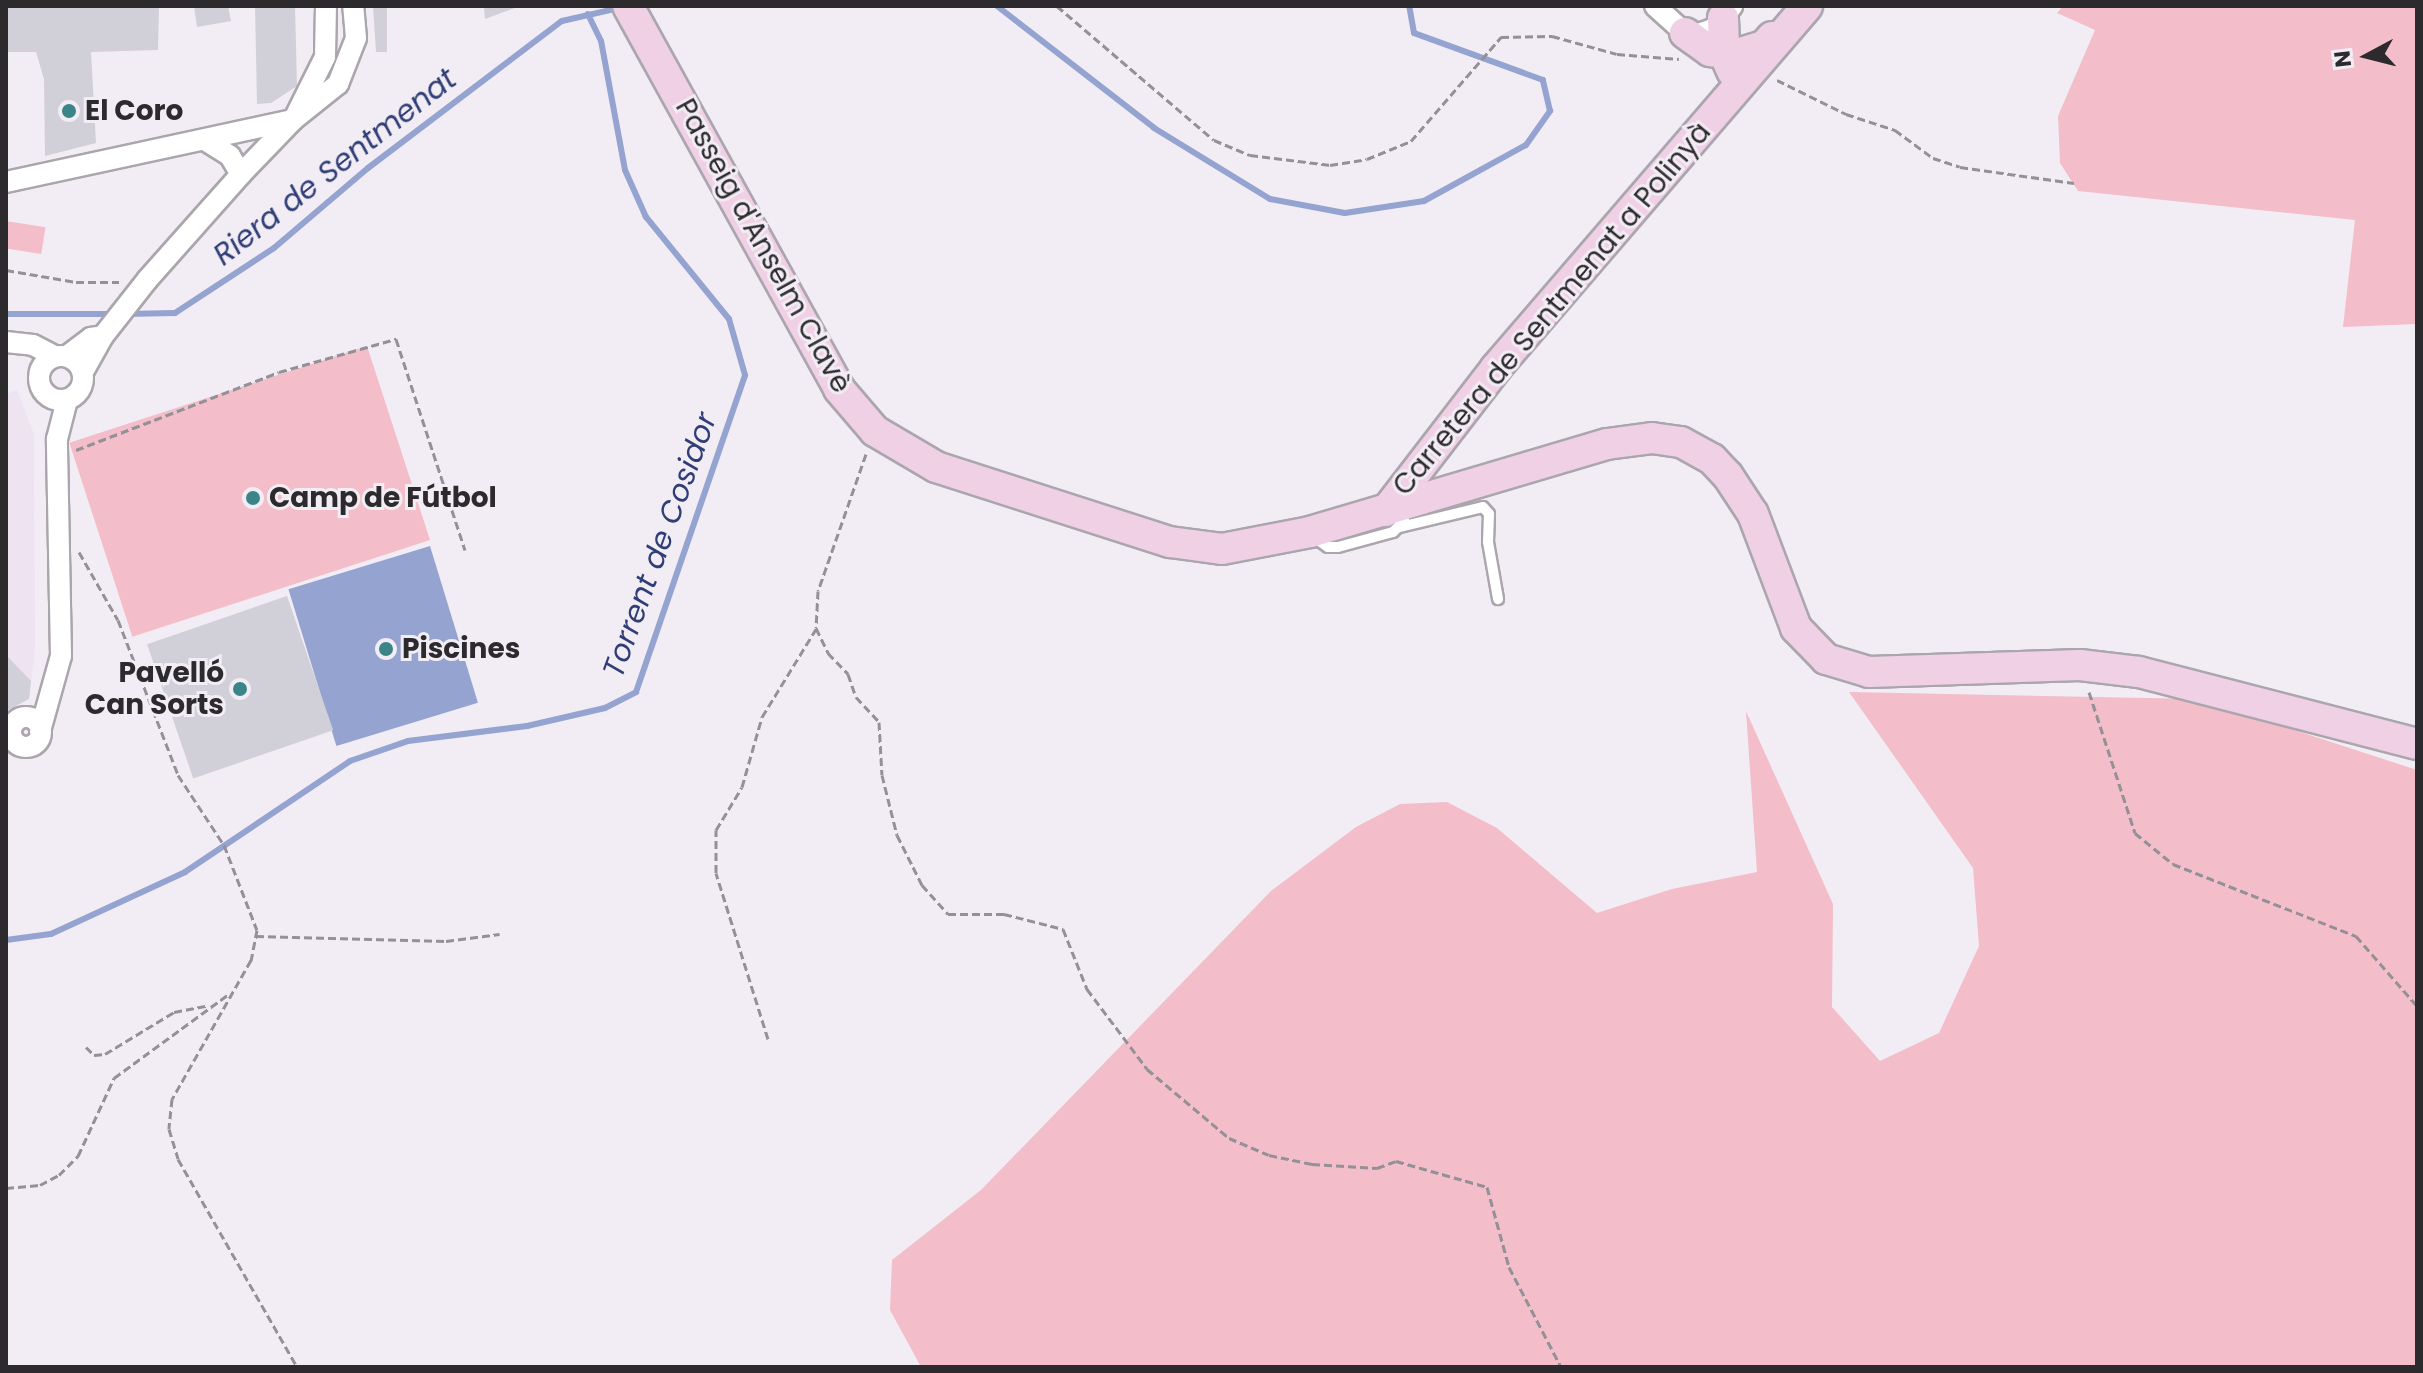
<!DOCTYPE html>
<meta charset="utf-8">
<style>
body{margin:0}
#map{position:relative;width:2423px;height:1373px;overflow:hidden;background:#f2edf4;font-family:Poppins,sans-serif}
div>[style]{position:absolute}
.built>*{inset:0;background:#ede3f1}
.green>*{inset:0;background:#f3bdc9;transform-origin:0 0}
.water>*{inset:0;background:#94a3d0;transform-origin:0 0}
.stream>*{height:6px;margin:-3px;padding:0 3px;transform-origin:3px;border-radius:3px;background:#94a3d0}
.building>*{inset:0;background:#d1cfd8;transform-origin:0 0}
.path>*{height:3px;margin-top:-1.5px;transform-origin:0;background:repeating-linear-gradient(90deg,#949196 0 8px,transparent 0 12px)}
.roads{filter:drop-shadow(2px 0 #aba6ad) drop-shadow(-2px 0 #aba6ad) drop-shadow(0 2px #aba6ad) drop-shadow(0 -2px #aba6ad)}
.service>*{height:10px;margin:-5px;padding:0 5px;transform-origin:5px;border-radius:5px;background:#fff}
.minor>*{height:20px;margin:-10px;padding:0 10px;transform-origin:10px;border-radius:10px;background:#fff}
.minor>.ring{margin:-10px;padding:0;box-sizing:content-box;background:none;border:20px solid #fff;border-radius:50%}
.secondary>*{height:30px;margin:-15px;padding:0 15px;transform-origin:15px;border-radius:15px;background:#efd0e5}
.dots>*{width:22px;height:22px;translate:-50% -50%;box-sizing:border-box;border:4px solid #f2edf4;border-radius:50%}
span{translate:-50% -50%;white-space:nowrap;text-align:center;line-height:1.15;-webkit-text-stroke:6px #f2edf4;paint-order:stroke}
.poi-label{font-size:28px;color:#2c2a2d;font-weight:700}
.left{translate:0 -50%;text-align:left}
.right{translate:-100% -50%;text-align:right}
.street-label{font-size:28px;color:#2c2a2d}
.water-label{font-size:30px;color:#303e77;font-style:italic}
.frame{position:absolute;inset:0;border:8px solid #2c2a2d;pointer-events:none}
.north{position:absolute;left:2327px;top:16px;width:80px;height:80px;-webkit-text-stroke:6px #f2edf4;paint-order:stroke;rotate:263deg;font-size:22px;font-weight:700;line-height:32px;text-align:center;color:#2c2a2d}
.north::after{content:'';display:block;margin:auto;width:28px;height:36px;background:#2c2a2d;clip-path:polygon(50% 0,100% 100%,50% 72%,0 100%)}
</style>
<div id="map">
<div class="built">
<i style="clip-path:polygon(17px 390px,34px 434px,35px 648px,29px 699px,6px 710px,6px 394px)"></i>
</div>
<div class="green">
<i style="clip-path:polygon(2063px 6px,2417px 6px,2417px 324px,2343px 327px,2355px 220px,2078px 191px,2060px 163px,2058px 116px,2095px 30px,2057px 13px)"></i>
<i style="left:6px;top:221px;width:40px;height:27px;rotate:9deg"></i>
<i style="left:367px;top:346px;width:204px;height:313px;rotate:72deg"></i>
<i style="clip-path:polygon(1849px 692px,2199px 699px,2417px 770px,2417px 1367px,921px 1367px,890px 1310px,892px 1260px,981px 1190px,1271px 891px,1356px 827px,1400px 804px,1447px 802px,1497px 828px,1597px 913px,1672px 889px,1757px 872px,1746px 711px,1833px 904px,1832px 1007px,1880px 1061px,1939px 1033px,1979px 946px,1973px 868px)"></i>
</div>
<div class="water">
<i style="left:430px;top:546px;width:164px;height:148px;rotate:73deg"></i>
</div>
<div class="stream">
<i style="left:997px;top:6px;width:199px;rotate:37.8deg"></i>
<i style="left:1154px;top:128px;width:136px;rotate:31.5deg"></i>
<i style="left:1270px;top:199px;width:76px;rotate:10.6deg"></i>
<i style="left:1345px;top:213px;width:80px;rotate:-8.6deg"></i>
<i style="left:1424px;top:201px;width:116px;rotate:-28.8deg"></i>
<i style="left:1526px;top:145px;width:42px;rotate:-54.8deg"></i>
<i style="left:1550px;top:111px;width:32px;rotate:-103deg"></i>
<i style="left:1543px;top:80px;width:137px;rotate:-160deg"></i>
<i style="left:1414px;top:33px;width:27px;rotate:-100deg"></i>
<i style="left:6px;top:314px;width:108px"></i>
<i style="left:125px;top:314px;width:50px;rotate:-1.1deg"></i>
<i style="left:175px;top:313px;width:118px;rotate:-33.3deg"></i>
<i style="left:274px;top:248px;width:123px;rotate:-40.4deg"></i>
<i style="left:368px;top:168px;width:243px;rotate:-37.2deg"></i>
<i style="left:562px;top:21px;width:58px;rotate:-12.8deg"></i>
<i style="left:6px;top:940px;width:45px;rotate:-7.6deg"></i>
<i style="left:51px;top:934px;width:148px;rotate:-24.8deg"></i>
<i style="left:185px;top:872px;width:199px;rotate:-33.9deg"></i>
<i style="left:350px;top:761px;width:61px;rotate:-19deg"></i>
<i style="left:408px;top:741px;width:120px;rotate:-7.2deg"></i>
<i style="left:527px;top:726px;width:80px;rotate:-13deg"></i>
<i style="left:605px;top:708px;width:35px;rotate:-27deg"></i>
<i style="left:636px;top:692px;width:335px;rotate:-71deg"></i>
<i style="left:745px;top:375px;width:58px;rotate:-105.9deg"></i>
<i style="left:729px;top:319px;width:132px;rotate:-129.1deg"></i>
<i style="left:646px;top:217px;width:51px;rotate:-114.1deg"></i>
<i style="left:625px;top:170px;width:131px;rotate:-100.5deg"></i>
<i style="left:601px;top:41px;width:30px;rotate:-116deg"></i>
</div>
<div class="building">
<i style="clip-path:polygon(6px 6px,159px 6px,158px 50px,91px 52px,96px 143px,45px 156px,44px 79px,36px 52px,6px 52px)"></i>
<i style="clip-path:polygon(194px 6px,228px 6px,231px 21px,197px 27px)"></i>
<i style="clip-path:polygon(255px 6px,295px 6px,297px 86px,271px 103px,257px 104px)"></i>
<i style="clip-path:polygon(373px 6px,387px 6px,387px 52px,376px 52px)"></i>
<i style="clip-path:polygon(484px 6px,520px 6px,485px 19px)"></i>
<i style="left:287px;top:596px;width:142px;height:148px;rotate:71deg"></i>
<i style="clip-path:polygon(6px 655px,31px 681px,29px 699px,6px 711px)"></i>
</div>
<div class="path">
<i style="left:1057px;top:6px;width:206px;rotate:40.5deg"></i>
<i style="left:1214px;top:140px;width:39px;rotate:23deg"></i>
<i style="left:1250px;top:155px;width:81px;rotate:7.1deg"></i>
<i style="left:1330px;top:165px;width:37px;rotate:-9deg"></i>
<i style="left:1367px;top:159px;width:48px;rotate:-22.2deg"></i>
<i style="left:1411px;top:141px;width:138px;rotate:-49.1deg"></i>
<i style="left:1501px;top:37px;width:51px;rotate:-1.1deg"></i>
<i style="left:1552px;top:36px;width:67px;rotate:15.5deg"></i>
<i style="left:1617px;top:54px;width:62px;rotate:4.6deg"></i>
<i style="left:1777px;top:80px;width:77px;rotate:26.2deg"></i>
<i style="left:1846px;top:114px;width:52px;rotate:18.1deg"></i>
<i style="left:1895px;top:130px;width:47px;rotate:36.4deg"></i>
<i style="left:1933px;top:158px;width:28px;rotate:18deg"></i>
<i style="left:1960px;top:167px;width:115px;rotate:8deg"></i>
<i style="left:6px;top:270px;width:71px;rotate:9.7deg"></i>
<i style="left:76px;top:282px;width:43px"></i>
<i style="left:76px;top:450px;width:217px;rotate:-21deg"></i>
<i style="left:279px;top:372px;width:122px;rotate:-15.8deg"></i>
<i style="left:396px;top:339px;width:222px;rotate:71.9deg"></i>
<i style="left:866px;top:454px;width:145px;rotate:109.3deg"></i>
<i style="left:818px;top:591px;width:37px;rotate:93deg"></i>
<i style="left:816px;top:628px;width:28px;rotate:64deg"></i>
<i style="left:828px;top:653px;width:29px;rotate:46deg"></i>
<i style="left:848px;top:674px;width:24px;rotate:71deg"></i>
<i style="left:856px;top:697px;width:34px;rotate:47deg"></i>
<i style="left:879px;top:722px;width:53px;rotate:86.8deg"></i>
<i style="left:882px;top:775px;width:62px;rotate:76deg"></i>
<i style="left:897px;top:835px;width:56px;rotate:63.4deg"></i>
<i style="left:922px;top:885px;width:39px;rotate:48deg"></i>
<i style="left:948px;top:914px;width:56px"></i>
<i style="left:1004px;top:914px;width:61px;rotate:14.3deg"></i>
<i style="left:1063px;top:929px;width:65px;rotate:68.2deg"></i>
<i style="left:1087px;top:989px;width:100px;rotate:53.1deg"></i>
<i style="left:1147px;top:1069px;width:107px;rotate:40.1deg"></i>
<i style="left:1229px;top:1138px;width:43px;rotate:23deg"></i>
<i style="left:1269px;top:1155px;width:44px;rotate:11.8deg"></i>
<i style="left:1312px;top:1164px;width:65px;rotate:3.5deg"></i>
<i style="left:1377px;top:1168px;width:20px;rotate:-20deg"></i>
<i style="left:1396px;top:1161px;width:95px;rotate:15.9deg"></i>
<i style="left:1487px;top:1187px;width:83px;rotate:74.6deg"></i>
<i style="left:1509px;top:1267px;width:113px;rotate:62.5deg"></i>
<i style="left:79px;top:552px;width:78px;rotate:60.2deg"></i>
<i style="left:118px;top:620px;width:166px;rotate:68.8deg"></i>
<i style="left:178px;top:775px;width:84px;rotate:56.7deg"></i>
<i style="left:224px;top:845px;width:91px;rotate:68.8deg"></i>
<i style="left:257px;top:930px;width:31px;rotate:101deg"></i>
<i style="left:251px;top:960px;width:160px;rotate:119.6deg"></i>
<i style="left:172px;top:1099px;width:30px;rotate:96deg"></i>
<i style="left:169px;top:1129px;width:31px;rotate:73deg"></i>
<i style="left:178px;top:1159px;width:240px;rotate:60.2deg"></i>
<i style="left:2089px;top:692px;width:148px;rotate:71.9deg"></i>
<i style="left:2135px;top:833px;width:49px;rotate:39.2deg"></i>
<i style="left:2173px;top:864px;width:197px;rotate:21.5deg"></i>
<i style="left:2356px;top:936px;width:93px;rotate:48.9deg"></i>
<i style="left:256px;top:936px;width:190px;rotate:1.5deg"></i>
<i style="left:446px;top:941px;width:54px;rotate:-7.4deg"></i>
<i style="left:768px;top:1039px;width:174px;rotate:-107.4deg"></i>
<i style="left:716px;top:873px;width:43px;rotate:-90deg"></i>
<i style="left:716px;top:830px;width:50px;rotate:-58.8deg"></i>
<i style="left:742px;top:787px;width:73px;rotate:-74.1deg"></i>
<i style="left:762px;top:717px;width:103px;rotate:-58.5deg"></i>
<i style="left:86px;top:1047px;width:11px;rotate:45deg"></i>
<i style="left:94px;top:1055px;width:11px;rotate:-5deg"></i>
<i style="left:105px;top:1054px;width:81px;rotate:-31.3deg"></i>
<i style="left:174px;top:1012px;width:33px;rotate:-11deg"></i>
<i style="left:6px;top:1188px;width:34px;rotate:-5deg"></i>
<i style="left:40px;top:1185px;width:21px;rotate:-28deg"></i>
<i style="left:59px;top:1175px;width:27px;rotate:-45deg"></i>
<i style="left:78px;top:1156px;width:86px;rotate:-65.2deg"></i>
<i style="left:114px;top:1078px;width:144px;rotate:-36.2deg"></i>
</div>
<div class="roads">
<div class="service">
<i style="left:1400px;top:527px;width:85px;rotate:-13.5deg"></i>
<i style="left:1483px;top:507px;width:9px;rotate:49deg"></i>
<i style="left:1489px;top:514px;width:28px;rotate:92deg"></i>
<i style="left:1488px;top:542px;width:58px;rotate:80deg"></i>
<i style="left:1314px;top:537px;width:17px;rotate:36deg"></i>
<i style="left:1328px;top:547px;width:10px"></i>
<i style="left:1338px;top:547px;width:57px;rotate:-15.3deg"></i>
<i style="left:1393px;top:532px;width:16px;rotate:-45deg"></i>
</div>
<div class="minor">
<i style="left:1655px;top:6px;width:40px;rotate:42deg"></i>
<i style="left:1685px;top:33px;width:10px;rotate:11deg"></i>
<i style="left:1695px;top:35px;width:19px;rotate:-18deg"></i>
<i style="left:1713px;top:29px;width:30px;rotate:-50deg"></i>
<i style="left:295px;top:117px;width:67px;rotate:-63.4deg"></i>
<i style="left:325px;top:57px;width:51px;rotate:-88.9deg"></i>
<i style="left:208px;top:142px;width:26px;rotate:32deg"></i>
<i style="left:230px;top:156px;width:21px;rotate:59deg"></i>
<i style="left:6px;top:182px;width:294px;rotate:-12.2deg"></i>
<i style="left:6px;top:342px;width:27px;rotate:6deg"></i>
<i style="left:33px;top:345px;width:25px;rotate:27deg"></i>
<i class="ring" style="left:39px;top:356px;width:24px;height:24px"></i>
<i style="left:67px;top:356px;width:30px;rotate:-37deg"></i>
<i style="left:91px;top:338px;width:12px;rotate:-9deg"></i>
<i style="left:83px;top:372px;width:41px;rotate:-60.9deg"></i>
<i style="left:103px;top:336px;width:71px;rotate:-51.8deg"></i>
<i style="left:147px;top:280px;width:142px;rotate:-48.4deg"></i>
<i style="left:241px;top:174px;width:75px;rotate:-46.1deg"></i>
<i style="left:293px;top:120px;width:58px;rotate:-38.7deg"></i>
<i style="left:338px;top:84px;width:49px;rotate:-68.6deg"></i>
<i style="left:356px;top:38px;width:32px;rotate:-95deg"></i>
<i class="ring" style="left:11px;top:717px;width:10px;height:10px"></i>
<i style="left:40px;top:731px;width:78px;rotate:-74.4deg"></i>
<i style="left:61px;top:656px;width:217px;rotate:-91.1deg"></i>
<i style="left:57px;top:439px;width:40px;rotate:-75.6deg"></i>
</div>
<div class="secondary">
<i style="left:628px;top:6px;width:437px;rotate:61.1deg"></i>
<i style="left:839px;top:389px;width:55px;rotate:49.4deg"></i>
<i style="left:875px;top:431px;width:71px;rotate:30.5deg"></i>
<i style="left:936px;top:467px;width:246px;rotate:17.8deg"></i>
<i style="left:1170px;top:542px;width:52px;rotate:7.7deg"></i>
<i style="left:1222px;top:549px;width:90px;rotate:-10.9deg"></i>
<i style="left:1310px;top:532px;width:310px;rotate:-16.5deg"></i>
<i style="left:1607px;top:444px;width:45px;rotate:-7.6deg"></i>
<i style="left:1652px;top:438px;width:29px;rotate:8deg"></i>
<i style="left:1681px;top:442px;width:35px;rotate:29deg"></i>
<i style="left:1712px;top:459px;width:23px;rotate:47deg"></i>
<i style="left:1728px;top:476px;width:45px;rotate:56.7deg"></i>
<i style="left:1753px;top:514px;width:122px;rotate:69.3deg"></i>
<i style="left:1796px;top:628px;width:43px;rotate:45.9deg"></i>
<i style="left:1826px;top:659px;width:45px;rotate:16.8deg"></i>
<i style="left:1869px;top:672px;width:211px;rotate:-1.9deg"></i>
<i style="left:2080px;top:665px;width:59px;rotate:6.8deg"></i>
<i style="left:2139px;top:672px;width:287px;rotate:14.5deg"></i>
<i style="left:1723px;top:18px;width:35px;rotate:88deg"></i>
<i style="left:1724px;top:53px;width:20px;rotate:66deg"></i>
<i style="left:1685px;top:33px;width:31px;rotate:36deg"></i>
<i style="left:1710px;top:51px;width:27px;rotate:6deg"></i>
<i style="left:1737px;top:54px;width:28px;rotate:-17deg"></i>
<i style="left:1764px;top:46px;width:12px;rotate:-48deg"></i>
<i style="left:1386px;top:511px;width:180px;rotate:-52.4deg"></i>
<i style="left:1496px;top:368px;width:477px;rotate:-49.3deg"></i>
</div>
</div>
<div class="dots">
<i style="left:69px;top:111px;background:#3b8488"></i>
<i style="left:253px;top:498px;background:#3b8488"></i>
<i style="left:386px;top:649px;background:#3b8488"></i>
<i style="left:240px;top:689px;background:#3b8488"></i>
</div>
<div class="poi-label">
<span class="left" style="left:85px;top:111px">El Coro</span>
<span class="left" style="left:269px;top:498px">Camp de Fútbol</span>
<span class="left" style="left:402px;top:649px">Piscines</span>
<span class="right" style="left:224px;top:689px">Pavelló<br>Can Sorts</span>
</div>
<div class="street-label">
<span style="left:763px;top:246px;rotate:61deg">Passeig d'Anselm Clavè</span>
<span style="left:1552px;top:309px;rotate:-50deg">Carretera de Sentmenat a Polinyà</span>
</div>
<div class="water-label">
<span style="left:335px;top:167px;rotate:-38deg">Riera de Sentmenat</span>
<span style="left:660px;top:545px;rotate:-70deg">Torrent de Cosidor</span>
</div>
<div class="frame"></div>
<div class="north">N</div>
</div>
